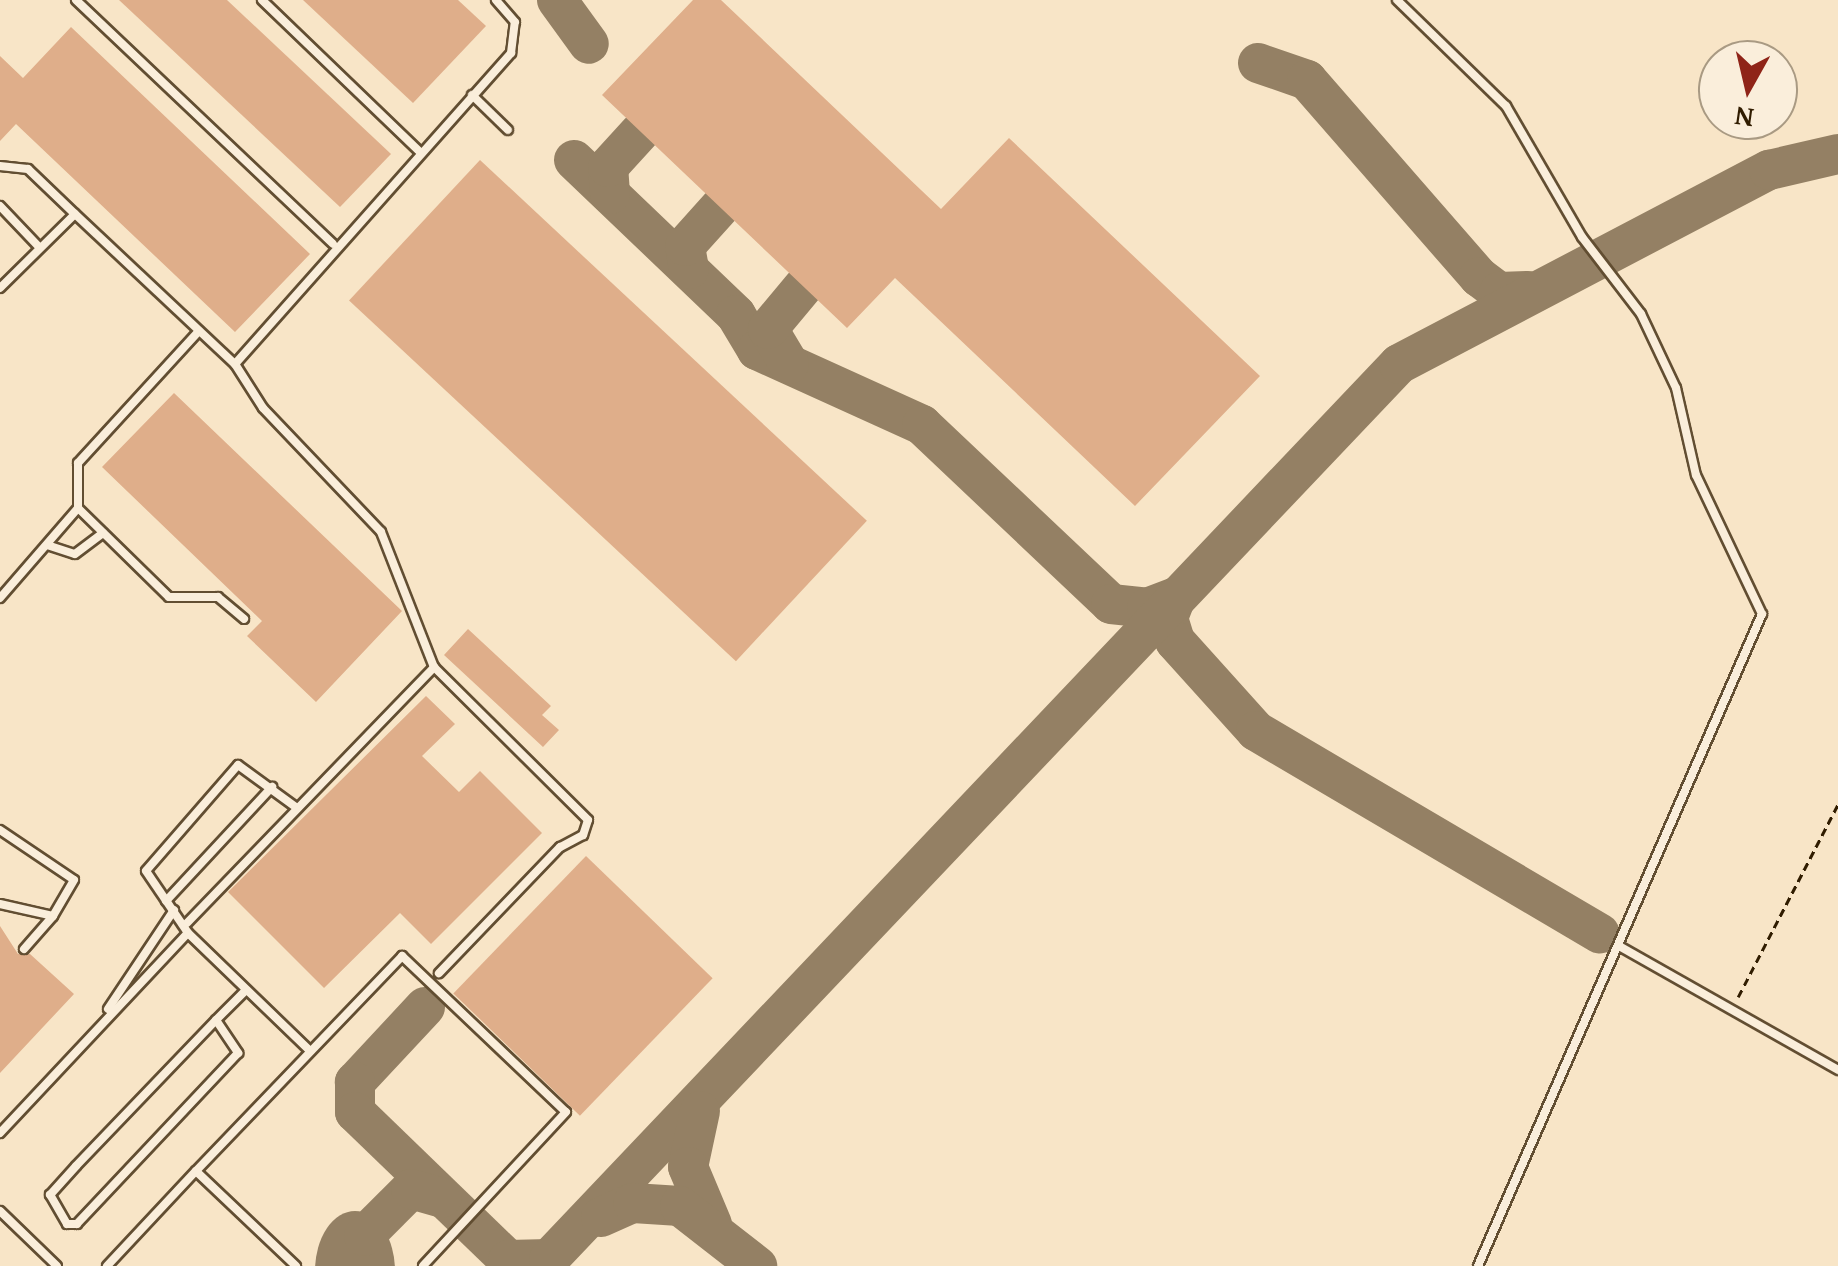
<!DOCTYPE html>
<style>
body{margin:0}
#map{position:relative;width:1838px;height:1266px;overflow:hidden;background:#f8e5c7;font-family:"Gentium Book Plus",serif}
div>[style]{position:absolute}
.taxiway>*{height:40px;margin:-20px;padding:0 20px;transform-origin:20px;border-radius:20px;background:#948064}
.taxiway>.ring{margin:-20px;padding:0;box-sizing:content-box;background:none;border:40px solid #948064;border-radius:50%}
.building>*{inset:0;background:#dfae8a;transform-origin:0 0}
.path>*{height:2.5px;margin-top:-1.25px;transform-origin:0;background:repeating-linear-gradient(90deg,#301c00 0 8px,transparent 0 13px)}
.roads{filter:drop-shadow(2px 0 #624e32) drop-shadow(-2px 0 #624e32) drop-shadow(0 2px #624e32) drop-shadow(0 -2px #624e32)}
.lane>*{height:8px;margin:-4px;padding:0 4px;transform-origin:4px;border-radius:4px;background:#faeedb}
span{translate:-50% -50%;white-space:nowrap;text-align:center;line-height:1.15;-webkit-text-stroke:8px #faeedb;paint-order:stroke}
.north{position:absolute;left:1698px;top:40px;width:100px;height:100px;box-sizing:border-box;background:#faeedb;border:2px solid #a99a83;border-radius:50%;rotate:188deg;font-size:28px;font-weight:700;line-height:40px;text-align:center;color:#301c00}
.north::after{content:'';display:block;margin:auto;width:35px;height:45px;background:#8f2418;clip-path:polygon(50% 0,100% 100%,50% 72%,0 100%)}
</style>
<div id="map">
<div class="taxiway">
<i style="left:557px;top:0;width:54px;rotate:54deg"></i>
<i style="left:1258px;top:63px;width:52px;rotate:19.1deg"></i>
<i style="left:1307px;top:80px;width:262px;rotate:48.9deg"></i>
<i style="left:1479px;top:277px;width:25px;rotate:37deg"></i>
<i style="left:1499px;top:292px;width:29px;rotate:-2deg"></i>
<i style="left:574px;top:160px;width:224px;rotate:43.7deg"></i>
<i style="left:736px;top:315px;width:41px;rotate:59deg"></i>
<i style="left:757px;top:350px;width:181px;rotate:24.4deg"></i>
<i style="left:922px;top:425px;width:260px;rotate:43.4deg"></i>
<i style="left:1111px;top:604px;width:36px;rotate:6deg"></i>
<i style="left:1147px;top:608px;width:31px;rotate:-21deg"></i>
<i style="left:610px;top:194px;width:27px;rotate:-94deg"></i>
<i style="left:608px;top:167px;width:47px;rotate:-47.6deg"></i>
<i style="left:689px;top:269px;width:23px;rotate:-100deg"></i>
<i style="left:685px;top:246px;width:52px;rotate:-48.1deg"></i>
<i style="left:789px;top:364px;width:41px;rotate:-121deg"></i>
<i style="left:768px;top:329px;width:55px;rotate:-50.2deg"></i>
<i style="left:1176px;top:597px;width:22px;rotate:111deg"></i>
<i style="left:1168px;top:618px;width:24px;rotate:73deg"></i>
<i style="left:1175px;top:641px;width:121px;rotate:48deg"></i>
<i style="left:1256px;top:731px;width:399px;rotate:30.5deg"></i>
<i style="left:425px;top:1007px;width:103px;rotate:133deg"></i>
<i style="left:355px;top:1082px;width:30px;rotate:90deg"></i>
<i style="left:355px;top:1112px;width:213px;rotate:44deg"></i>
<i style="left:508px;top:1260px;width:41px;rotate:-1.4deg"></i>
<i style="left:549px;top:1259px;width:1234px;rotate:-46.48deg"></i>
<i style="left:1399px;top:364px;width:418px;rotate:-27.7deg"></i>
<i style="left:1769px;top:170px;width:71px;rotate:-13.1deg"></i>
<i style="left:700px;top:1111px;width:57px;rotate:102.1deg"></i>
<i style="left:688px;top:1167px;width:62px;rotate:67.2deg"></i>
<i style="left:601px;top:1217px;width:35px;rotate:-24deg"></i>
<i style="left:633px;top:1203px;width:47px;rotate:3.7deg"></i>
<i style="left:680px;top:1206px;width:98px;rotate:37.9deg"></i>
<i class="ring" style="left:335px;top:1231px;width:-6px;height:-6px"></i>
<i style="left:364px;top:1236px;width:66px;rotate:-45deg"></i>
<i style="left:411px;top:1189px;width:32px;rotate:16deg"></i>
</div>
<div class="building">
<i style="clip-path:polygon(119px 0,227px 0,391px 154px,340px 207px)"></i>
<i style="clip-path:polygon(303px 0,458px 0,486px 26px,413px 103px)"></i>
<i style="clip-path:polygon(693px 0,721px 0,941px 209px,1009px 138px,1260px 376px,1135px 506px,895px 278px,847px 328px,602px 95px)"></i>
<i style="clip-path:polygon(71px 27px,310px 254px,235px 332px,16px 124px,0 141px,0 56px,23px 78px)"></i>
<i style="left:480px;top:160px;width:529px;height:192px;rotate:43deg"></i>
<i style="clip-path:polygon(174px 393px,402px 611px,316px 702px,247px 636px,262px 621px,102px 467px)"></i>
<i style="clip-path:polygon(468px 629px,551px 706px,542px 715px,559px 730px,543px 747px,444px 655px)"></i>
<i style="clip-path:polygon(426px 696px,455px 724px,422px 756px,459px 792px,480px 771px,542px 833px,431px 944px,400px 913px,324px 988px,228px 892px)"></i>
<i style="left:586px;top:856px;width:176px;height:191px;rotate:44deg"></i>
<i style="clip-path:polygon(0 926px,18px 954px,30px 954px,74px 994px,0 1073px)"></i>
</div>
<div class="path">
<i style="left:1738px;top:997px;width:217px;rotate:-62.6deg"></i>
</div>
<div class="roads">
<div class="lane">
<i style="left:76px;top:0;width:354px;rotate:43.5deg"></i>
<i style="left:262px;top:0;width:218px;rotate:43.9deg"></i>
<i style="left:1397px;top:0;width:152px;rotate:44.2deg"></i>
<i style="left:1506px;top:106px;width:151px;rotate:59.9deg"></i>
<i style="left:1582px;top:237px;width:97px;rotate:52.5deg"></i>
<i style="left:1641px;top:314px;width:82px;rotate:64.7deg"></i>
<i style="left:1676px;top:388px;width:89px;rotate:77.1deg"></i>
<i style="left:1696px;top:475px;width:154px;rotate:64.6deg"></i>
<i style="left:1762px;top:614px;width:711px;rotate:113.54deg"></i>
<i style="left:472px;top:95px;width:50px;rotate:44.2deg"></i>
<i style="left:0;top:166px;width:28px;rotate:6deg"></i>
<i style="left:28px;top:169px;width:65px;rotate:43.8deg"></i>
<i style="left:0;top:206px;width:57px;rotate:46.4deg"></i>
<i style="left:0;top:288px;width:105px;rotate:-44.6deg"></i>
<i style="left:75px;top:214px;width:219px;rotate:43.2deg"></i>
<i style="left:235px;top:364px;width:416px;rotate:-48.4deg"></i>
<i style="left:511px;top:53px;width:31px;rotate:-83deg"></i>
<i style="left:515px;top:22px;width:29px;rotate:-131deg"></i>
<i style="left:235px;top:364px;width:52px;rotate:57.5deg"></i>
<i style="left:263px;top:408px;width:171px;rotate:46.4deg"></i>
<i style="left:381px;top:532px;width:145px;rotate:68.6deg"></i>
<i style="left:78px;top:508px;width:127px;rotate:44.4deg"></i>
<i style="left:169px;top:597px;width:49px"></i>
<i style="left:218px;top:597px;width:34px;rotate:40deg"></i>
<i style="left:47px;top:545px;width:29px;rotate:18deg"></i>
<i style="left:75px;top:554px;width:35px;rotate:-37deg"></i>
<i style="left:0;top:598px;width:119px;rotate:-49.1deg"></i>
<i style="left:78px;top:508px;width:45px;rotate:-90deg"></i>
<i style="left:78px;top:463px;width:179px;rotate:-47.5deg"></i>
<i style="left:297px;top:808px;width:73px;rotate:-143.9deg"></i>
<i style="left:238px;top:765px;width:140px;rotate:131deg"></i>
<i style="left:146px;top:871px;width:75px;rotate:55.9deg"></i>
<i style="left:188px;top:933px;width:170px;rotate:44deg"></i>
<i style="left:0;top:830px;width:89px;rotate:34deg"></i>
<i style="left:74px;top:880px;width:42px;rotate:120.3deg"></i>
<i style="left:166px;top:901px;width:156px;rotate:-47.1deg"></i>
<i style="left:0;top:904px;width:54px;rotate:12.8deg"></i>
<i style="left:53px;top:916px;width:44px;rotate:131.3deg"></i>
<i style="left:187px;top:923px;width:356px;rotate:-46deg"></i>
<i style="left:434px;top:667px;width:217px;rotate:44.8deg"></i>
<i style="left:588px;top:820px;width:16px;rotate:108deg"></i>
<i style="left:583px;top:835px;width:26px;rotate:152deg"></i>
<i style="left:560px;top:847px;width:175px;rotate:133.8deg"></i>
<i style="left:1619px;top:946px;width:252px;rotate:29.5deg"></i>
<i style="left:108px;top:1009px;width:119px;rotate:-56.3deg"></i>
<i style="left:216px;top:1020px;width:40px;rotate:56deg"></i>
<i style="left:238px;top:1053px;width:235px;rotate:133.3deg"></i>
<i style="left:77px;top:1224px;width:10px;rotate:180deg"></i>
<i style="left:67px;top:1224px;width:34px;rotate:-120deg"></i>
<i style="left:50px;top:1195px;width:39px;rotate:-48deg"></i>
<i style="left:76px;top:1166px;width:202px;rotate:-46.2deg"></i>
<i style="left:216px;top:1020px;width:42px;rotate:-45deg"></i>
<i style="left:0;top:1133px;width:274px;rotate:-46.8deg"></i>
<i style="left:0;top:1211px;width:79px;rotate:44deg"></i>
<i style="left:107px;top:1266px;width:130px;rotate:-46.9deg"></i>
<i style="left:296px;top:1266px;width:138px;rotate:-136.5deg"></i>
<i style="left:196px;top:1171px;width:298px;rotate:-46.2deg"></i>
<i style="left:402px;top:956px;width:226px;rotate:43.6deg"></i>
<i style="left:566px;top:1112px;width:210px;rotate:132.9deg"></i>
</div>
</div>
<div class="north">N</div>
</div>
